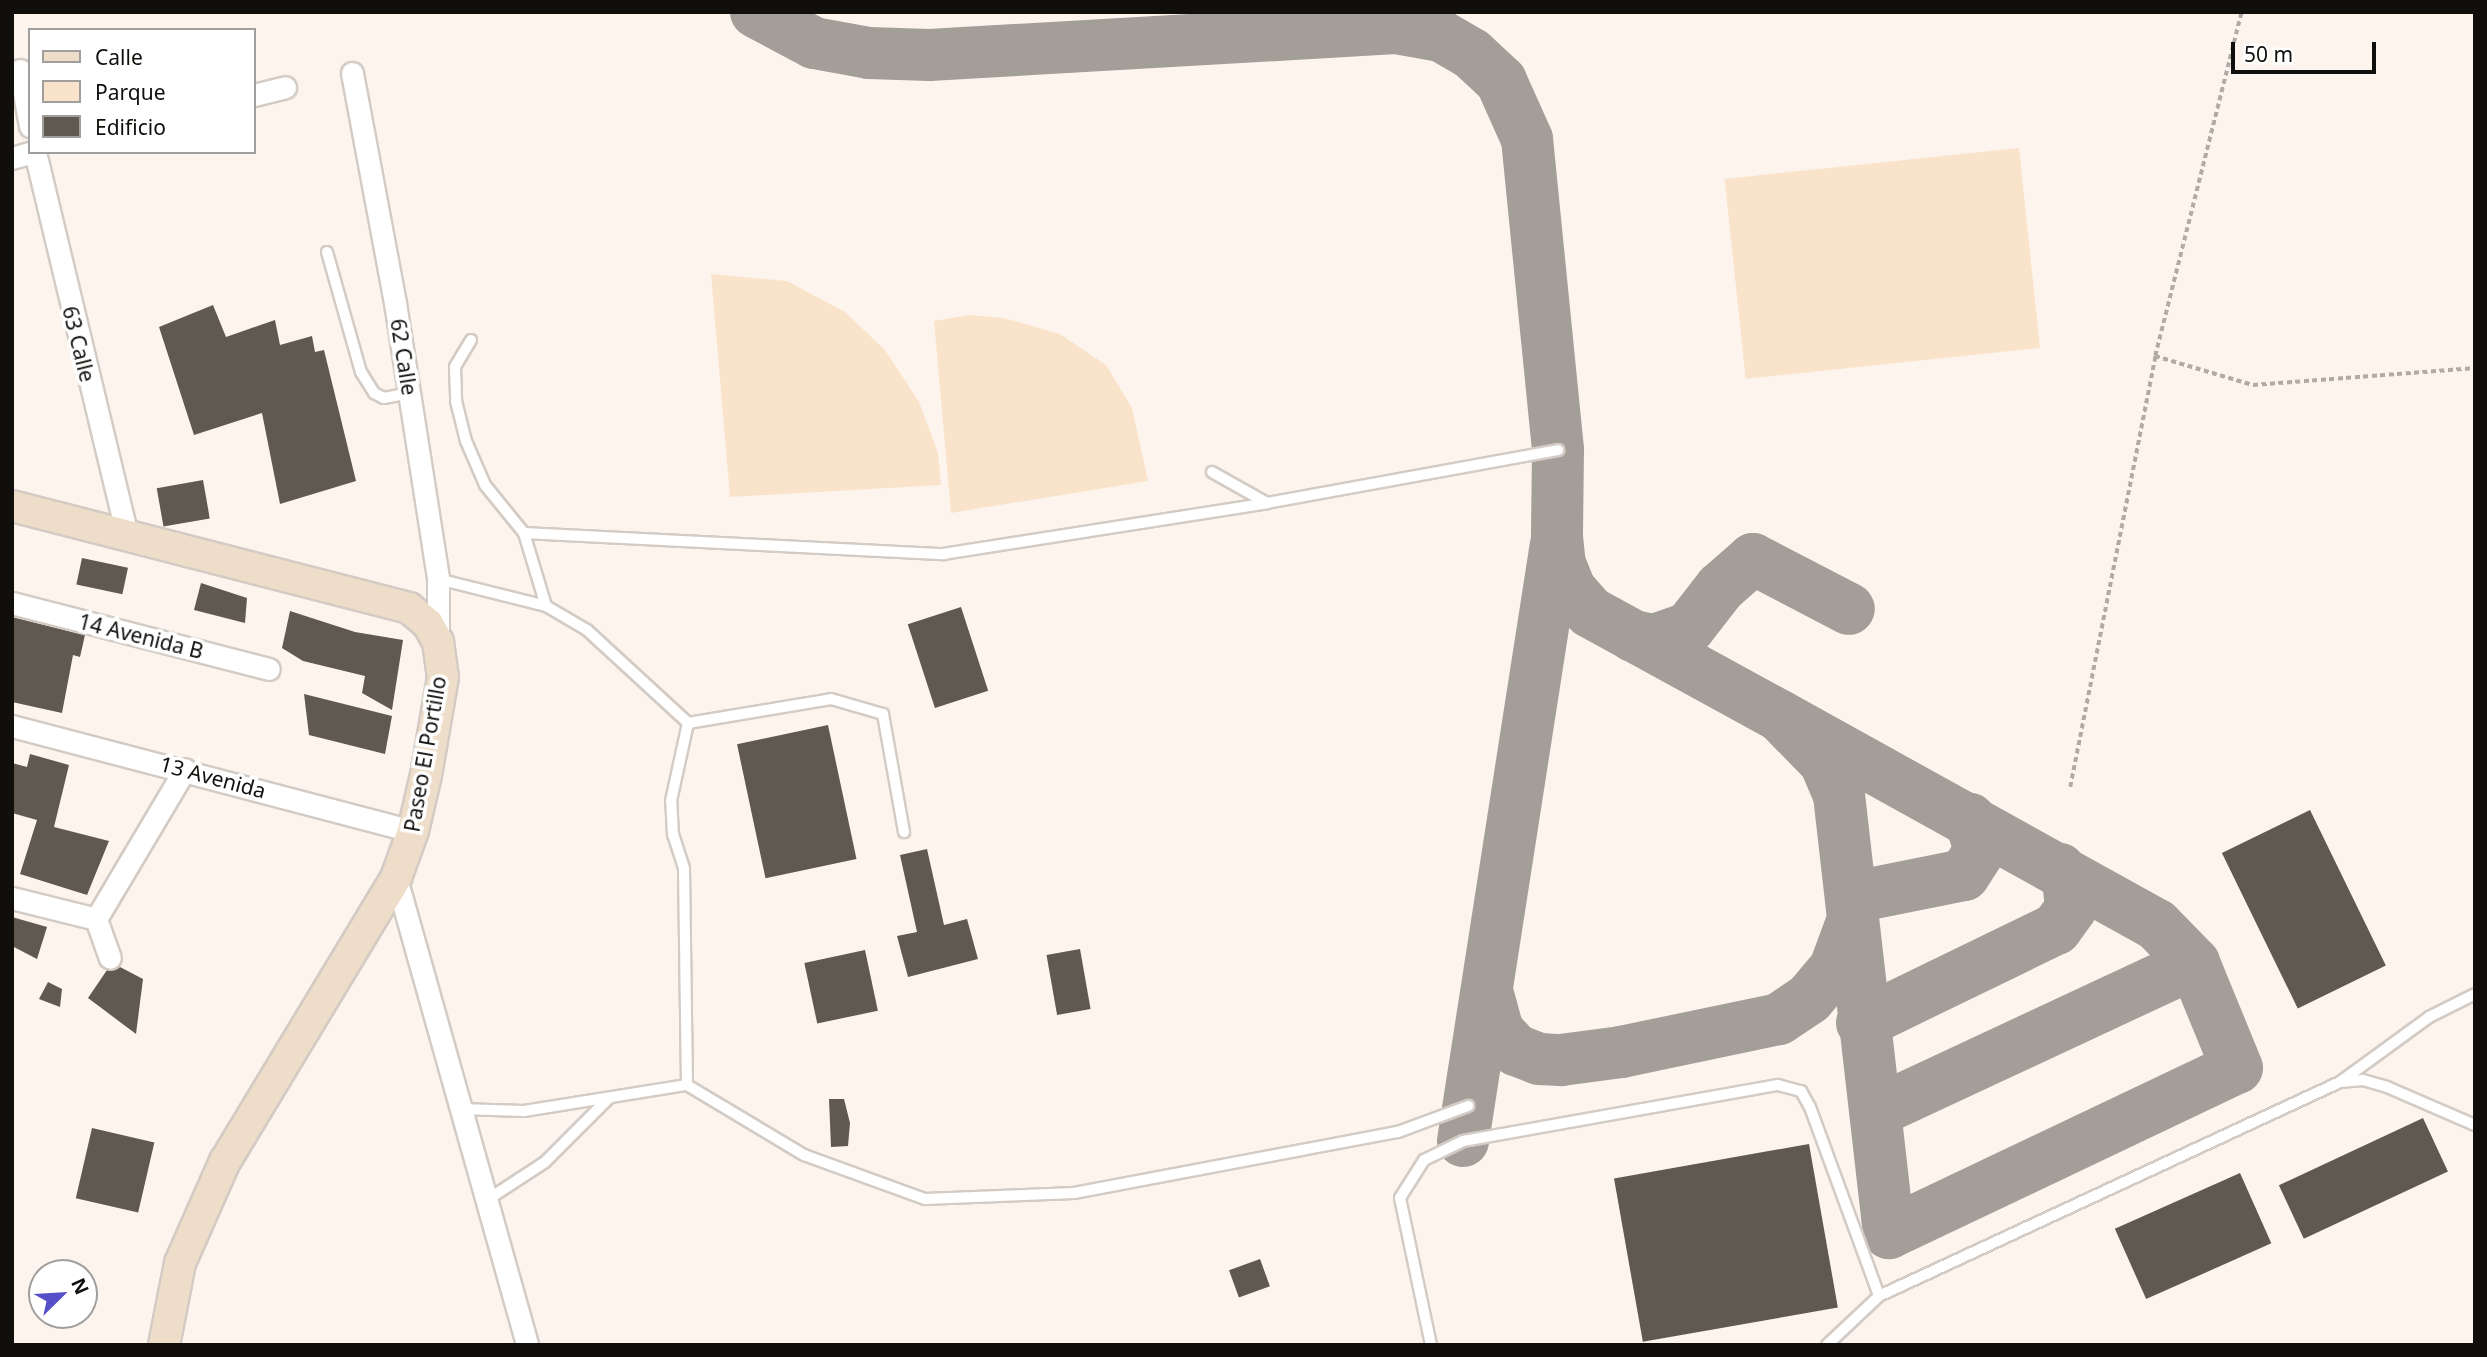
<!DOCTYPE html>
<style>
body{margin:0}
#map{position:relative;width:2487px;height:1357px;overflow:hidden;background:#fdf5ed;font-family:"Noto Sans",sans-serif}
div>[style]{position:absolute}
.green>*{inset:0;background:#fae3cb;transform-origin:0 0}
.taxiway>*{height:52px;margin:-26px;padding:0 26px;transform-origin:26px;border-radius:26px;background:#a39e98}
.building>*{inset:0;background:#5f5952;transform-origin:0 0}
.path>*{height:3.5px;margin-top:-1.75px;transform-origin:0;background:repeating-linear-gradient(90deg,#b1aba5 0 5px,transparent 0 8.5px)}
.roads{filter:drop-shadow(2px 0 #d3cbc4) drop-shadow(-2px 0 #d3cbc4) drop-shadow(0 2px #d3cbc4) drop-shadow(0 -2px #d3cbc4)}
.lane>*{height:10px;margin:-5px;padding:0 5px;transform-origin:5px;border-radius:5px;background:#fff}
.street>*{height:21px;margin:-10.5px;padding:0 10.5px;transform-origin:10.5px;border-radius:10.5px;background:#fff}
.secondary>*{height:30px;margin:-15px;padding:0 15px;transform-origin:15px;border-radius:15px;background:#eeddc8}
span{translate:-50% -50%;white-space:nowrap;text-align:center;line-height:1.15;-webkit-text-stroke:7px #fff;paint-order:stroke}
.street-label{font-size:21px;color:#110f0c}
.frame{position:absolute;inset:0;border:14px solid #110f0c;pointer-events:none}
.legend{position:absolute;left:28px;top:28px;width:228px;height:126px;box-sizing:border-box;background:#fff;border:2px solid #a09f9e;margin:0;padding:9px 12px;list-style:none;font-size:21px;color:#110f0c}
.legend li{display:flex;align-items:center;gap:14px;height:35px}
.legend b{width:35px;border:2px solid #a09f9e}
.north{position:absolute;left:28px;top:1259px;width:70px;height:70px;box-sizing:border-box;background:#fff;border:2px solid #a09f9e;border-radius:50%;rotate:66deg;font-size:19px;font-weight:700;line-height:28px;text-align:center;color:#110f0c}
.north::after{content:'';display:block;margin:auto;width:24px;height:32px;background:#5550c8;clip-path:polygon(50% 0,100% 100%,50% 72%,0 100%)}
.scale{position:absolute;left:2231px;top:42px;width:145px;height:32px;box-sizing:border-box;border:4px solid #110f0c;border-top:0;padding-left:9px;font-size:21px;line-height:24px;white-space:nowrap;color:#110f0c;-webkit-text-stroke:5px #fff;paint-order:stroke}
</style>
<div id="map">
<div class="green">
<i style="left:2019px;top:148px;width:201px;height:296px;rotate:84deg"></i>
<i style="clip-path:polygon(711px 274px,787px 281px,845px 312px,885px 350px,919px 402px,938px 453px,941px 485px,730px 497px)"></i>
<i style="clip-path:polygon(968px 315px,1004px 318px,1060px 334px,1106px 365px,1132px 408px,1148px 481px,951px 513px,934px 321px)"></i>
</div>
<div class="taxiway">
<i style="left:756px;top:12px;width:66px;rotate:28.1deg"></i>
<i style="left:814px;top:43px;width:56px;rotate:10.3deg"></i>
<i style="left:869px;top:53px;width:60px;rotate:1.9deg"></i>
<i style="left:929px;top:55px;width:467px;rotate:-3.3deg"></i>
<i style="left:1395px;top:28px;width:47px;rotate:9.9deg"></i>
<i style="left:1441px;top:36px;width:36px;rotate:30deg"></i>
<i style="left:1472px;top:54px;width:40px;rotate:43deg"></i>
<i style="left:1501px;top:81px;width:64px;rotate:65.9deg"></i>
<i style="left:1527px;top:139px;width:313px;rotate:84.3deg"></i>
<i style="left:1558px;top:450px;width:87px;rotate:90.7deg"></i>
<i style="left:1557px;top:537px;width:27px;rotate:84deg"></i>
<i style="left:1560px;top:564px;width:27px;rotate:68deg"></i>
<i style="left:1570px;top:589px;width:30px;rotate:49deg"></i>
<i style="left:1590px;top:612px;width:217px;rotate:28.7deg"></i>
<i style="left:1780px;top:716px;width:64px;rotate:45.6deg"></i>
<i style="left:1825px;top:762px;width:36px;rotate:67deg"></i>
<i style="left:1839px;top:795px;width:441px;rotate:83.5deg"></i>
<i style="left:1889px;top:1233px;width:385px;rotate:-25.4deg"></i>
<i style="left:2237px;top:1068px;width:113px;rotate:-112.3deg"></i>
<i style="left:2194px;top:963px;width:53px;rotate:-134.2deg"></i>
<i style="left:2157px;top:925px;width:431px;rotate:-151deg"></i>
<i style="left:1633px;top:636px;width:21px;rotate:11deg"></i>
<i style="left:1654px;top:640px;width:37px;rotate:-19deg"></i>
<i style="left:1689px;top:628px;width:51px;rotate:-52.2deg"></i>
<i style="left:1720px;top:588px;width:44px;rotate:-41.3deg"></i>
<i style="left:1753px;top:559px;width:108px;rotate:27.5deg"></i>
<i style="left:1854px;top:897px;width:112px;rotate:-11.3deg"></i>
<i style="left:1964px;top:875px;width:30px;rotate:-57deg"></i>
<i style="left:1980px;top:850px;width:33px;rotate:-108deg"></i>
<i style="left:1487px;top:991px;width:41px;rotate:74.6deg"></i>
<i style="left:1498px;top:1031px;width:26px;rotate:47deg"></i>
<i style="left:1516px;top:1050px;width:25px;rotate:21deg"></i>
<i style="left:1539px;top:1059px;width:22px;rotate:3deg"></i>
<i style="left:1561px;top:1060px;width:61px;rotate:-7.6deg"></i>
<i style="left:1621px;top:1052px;width:161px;rotate:-11.8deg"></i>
<i style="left:1779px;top:1019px;width:36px;rotate:-34deg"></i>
<i style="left:1809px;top:999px;width:40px;rotate:-50deg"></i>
<i style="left:1835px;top:968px;width:52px;rotate:-69.8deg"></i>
<i style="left:1862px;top:1023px;width:216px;rotate:-25.9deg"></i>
<i style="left:2056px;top:929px;width:26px;rotate:-54deg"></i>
<i style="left:2071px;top:908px;width:29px;rotate:-96deg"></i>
<i style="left:2068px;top:879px;width:13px;rotate:-129deg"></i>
<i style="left:1877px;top:1111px;width:350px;rotate:-25deg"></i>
<i style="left:1463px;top:1141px;width:604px;rotate:-81.15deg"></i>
</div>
<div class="building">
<i style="clip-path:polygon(213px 305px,226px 337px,275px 320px,280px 345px,312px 336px,315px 352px,324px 350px,356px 481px,280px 504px,262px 413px,194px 435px,159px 327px)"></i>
<i style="left:203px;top:480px;width:39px;height:47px;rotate:80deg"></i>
<i style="left:82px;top:558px;width:47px;height:27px;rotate:12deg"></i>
<i style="clip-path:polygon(201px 583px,247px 598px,245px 623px,194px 610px)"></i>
<i style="left:961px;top:607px;width:88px;height:56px;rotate:72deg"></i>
<i style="clip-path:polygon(290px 611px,355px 632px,403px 640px,392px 710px,362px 693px,365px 676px,303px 661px,282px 648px)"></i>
<i style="clip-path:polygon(12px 617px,85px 635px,80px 657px,73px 655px,62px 713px,12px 702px)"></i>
<i style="clip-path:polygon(304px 694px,392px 716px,385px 754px,309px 735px)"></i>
<i style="left:828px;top:725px;width:137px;height:93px;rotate:78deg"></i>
<i style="clip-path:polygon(30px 754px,69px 765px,54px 827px,109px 841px,87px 895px,20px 874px,37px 820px,12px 813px,12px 763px,27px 767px)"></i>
<i style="left:2310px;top:810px;width:173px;height:98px;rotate:64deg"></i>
<i style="clip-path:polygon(927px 849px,944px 925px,967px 919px,978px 959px,908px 977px,897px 936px,917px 932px,900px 855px)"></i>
<i style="clip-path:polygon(12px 917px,47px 927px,37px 959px,12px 946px)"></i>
<i style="left:1080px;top:949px;width:61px;height:34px;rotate:80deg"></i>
<i style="left:865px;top:950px;width:62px;height:62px;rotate:78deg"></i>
<i style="clip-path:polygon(120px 967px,143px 979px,136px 1034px,88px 998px,107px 970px)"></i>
<i style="clip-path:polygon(48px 982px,62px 989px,60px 1007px,39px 999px)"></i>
<i style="clip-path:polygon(829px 1099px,844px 1099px,850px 1123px,848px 1146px,831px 1147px)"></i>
<i style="left:2423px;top:1118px;width:59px;height:159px;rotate:65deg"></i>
<i style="left:92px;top:1128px;width:64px;height:72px;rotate:13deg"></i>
<i style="left:1809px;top:1144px;width:166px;height:198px;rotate:80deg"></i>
<i style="left:2240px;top:1173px;width:77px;height:137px;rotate:66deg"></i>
<i style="left:1260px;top:1259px;width:29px;height:33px;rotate:70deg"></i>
</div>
<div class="path">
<i style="left:2155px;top:356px;width:102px;rotate:16.5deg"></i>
<i style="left:2253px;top:385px;width:223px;rotate:-4.4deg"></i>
<i style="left:2070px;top:787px;width:439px;rotate:-78.8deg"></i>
<i style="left:2155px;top:356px;width:354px;rotate:-75.9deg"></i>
</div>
<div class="roads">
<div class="lane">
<i style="left:327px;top:252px;width:125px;rotate:74.2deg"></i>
<i style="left:361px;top:372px;width:25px;rotate:58deg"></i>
<i style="left:374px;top:393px;width:11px;rotate:27deg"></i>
<i style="left:384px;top:398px;width:25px;rotate:-11deg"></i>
<i style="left:471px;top:340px;width:31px;rotate:121deg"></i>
<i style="left:455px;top:367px;width:34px;rotate:88deg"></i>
<i style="left:456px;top:401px;width:41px;rotate:76deg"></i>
<i style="left:466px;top:441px;width:48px;rotate:66.6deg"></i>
<i style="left:485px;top:485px;width:62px;rotate:50.9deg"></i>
<i style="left:524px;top:533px;width:76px;rotate:73.2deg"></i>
<i style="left:1212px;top:472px;width:63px;rotate:29.4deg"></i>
<i style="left:524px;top:533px;width:420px;rotate:2.9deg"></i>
<i style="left:943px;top:554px;width:328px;rotate:-8.9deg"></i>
<i style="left:1267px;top:503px;width:296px;rotate:-10.3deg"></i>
<i style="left:438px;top:579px;width:111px;rotate:14deg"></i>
<i style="left:546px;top:606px;width:48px;rotate:30.3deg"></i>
<i style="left:587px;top:630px;width:137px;rotate:42.6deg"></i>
<i style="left:688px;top:723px;width:145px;rotate:-9.5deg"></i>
<i style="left:831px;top:699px;width:54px;rotate:16.1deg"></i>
<i style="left:883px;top:714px;width:120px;rotate:79.9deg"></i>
<i style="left:2340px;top:1082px;width:23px;rotate:-5deg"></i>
<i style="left:2363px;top:1080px;width:25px;rotate:16deg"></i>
<i style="left:2387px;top:1087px;width:96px;rotate:23.4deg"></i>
<i style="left:687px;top:1085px;width:217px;rotate:-90.8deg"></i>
<i style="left:684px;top:868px;width:35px;rotate:-108deg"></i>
<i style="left:673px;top:835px;width:34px;rotate:-93deg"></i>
<i style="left:671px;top:801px;width:80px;rotate:-77.7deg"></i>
<i style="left:460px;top:1109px;width:64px;rotate:1.8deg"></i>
<i style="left:524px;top:1111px;width:165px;rotate:-9.1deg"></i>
<i style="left:687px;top:1085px;width:136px;rotate:30.9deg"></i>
<i style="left:804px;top:1155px;width:129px;rotate:20deg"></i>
<i style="left:925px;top:1199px;width:149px;rotate:-2.3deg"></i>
<i style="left:1074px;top:1193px;width:330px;rotate:-10.7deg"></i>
<i style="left:1398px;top:1132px;width:75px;rotate:-20.4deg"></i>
<i style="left:487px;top:1200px;width:69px;rotate:-33.2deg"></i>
<i style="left:545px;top:1162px;width:91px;rotate:-45deg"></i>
<i style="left:1431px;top:1345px;width:150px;rotate:-101.9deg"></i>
<i style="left:1400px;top:1198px;width:45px;rotate:-57.7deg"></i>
<i style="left:1424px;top:1160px;width:43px;rotate:-26deg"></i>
<i style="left:1463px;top:1141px;width:320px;rotate:-10.1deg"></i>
<i style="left:1778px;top:1085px;width:24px;rotate:15deg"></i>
<i style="left:1801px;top:1091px;width:18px;rotate:61deg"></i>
<i style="left:1810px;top:1107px;width:201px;rotate:69.9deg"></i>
<i style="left:1827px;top:1345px;width:71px;rotate:-43.3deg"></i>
<i style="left:1879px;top:1296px;width:508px;rotate:-24.9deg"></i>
<i style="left:2340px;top:1082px;width:110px;rotate:-36.1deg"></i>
<i style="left:2429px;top:1017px;width:51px;rotate:-26.6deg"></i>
</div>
<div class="street">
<i style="left:20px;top:70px;width:57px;rotate:79.9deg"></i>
<i style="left:352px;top:73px;width:234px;rotate:79.4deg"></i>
<i style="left:395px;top:303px;width:279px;rotate:81.1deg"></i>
<i style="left:438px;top:579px;width:62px;rotate:90deg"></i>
<i style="left:254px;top:95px;width:32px;rotate:-14deg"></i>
<i style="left:35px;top:152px;width:394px;rotate:76.5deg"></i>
<i style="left:12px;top:158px;width:22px;rotate:-16deg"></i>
<i style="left:12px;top:603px;width:265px;rotate:14.4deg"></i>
<i style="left:12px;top:726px;width:415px;rotate:14.7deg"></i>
<i style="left:396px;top:878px;width:485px;rotate:74.3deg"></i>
<i style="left:12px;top:898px;width:87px;rotate:14deg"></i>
<i style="left:96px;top:919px;width:174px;rotate:-59.3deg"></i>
<i style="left:96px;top:919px;width:41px;rotate:70.3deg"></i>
</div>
<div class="secondary">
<i style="left:12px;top:506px;width:410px;rotate:14.4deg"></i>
<i style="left:409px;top:608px;width:25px;rotate:40deg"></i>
<i style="left:428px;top:624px;width:21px;rotate:61deg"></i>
<i style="left:438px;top:642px;width:35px;rotate:82deg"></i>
<i style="left:443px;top:677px;width:99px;rotate:99.8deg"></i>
<i style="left:426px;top:775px;width:57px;rotate:103.1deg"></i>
<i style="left:413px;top:831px;width:50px;rotate:109.9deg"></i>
<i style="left:396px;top:878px;width:331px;rotate:121.1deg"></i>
<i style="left:225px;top:1161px;width:111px;rotate:113.8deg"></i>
<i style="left:180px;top:1263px;width:84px;rotate:101deg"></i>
</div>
</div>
<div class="street-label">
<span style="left:79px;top:344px;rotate:76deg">63 Calle</span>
<span style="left:404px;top:357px;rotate:81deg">62 Calle</span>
<span style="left:141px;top:636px;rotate:14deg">14 Avenida B</span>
<span style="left:425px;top:754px;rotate:-80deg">Paseo El Portillo</span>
<span style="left:213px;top:777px;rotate:15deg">13 Avenida</span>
</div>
<div class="frame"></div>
<ul class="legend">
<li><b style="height:9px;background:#eeddc8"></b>Calle</li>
<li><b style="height:19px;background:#fae3cb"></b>Parque</li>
<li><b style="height:19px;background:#5f5952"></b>Edificio</li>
</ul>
<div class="north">N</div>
<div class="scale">50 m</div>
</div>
